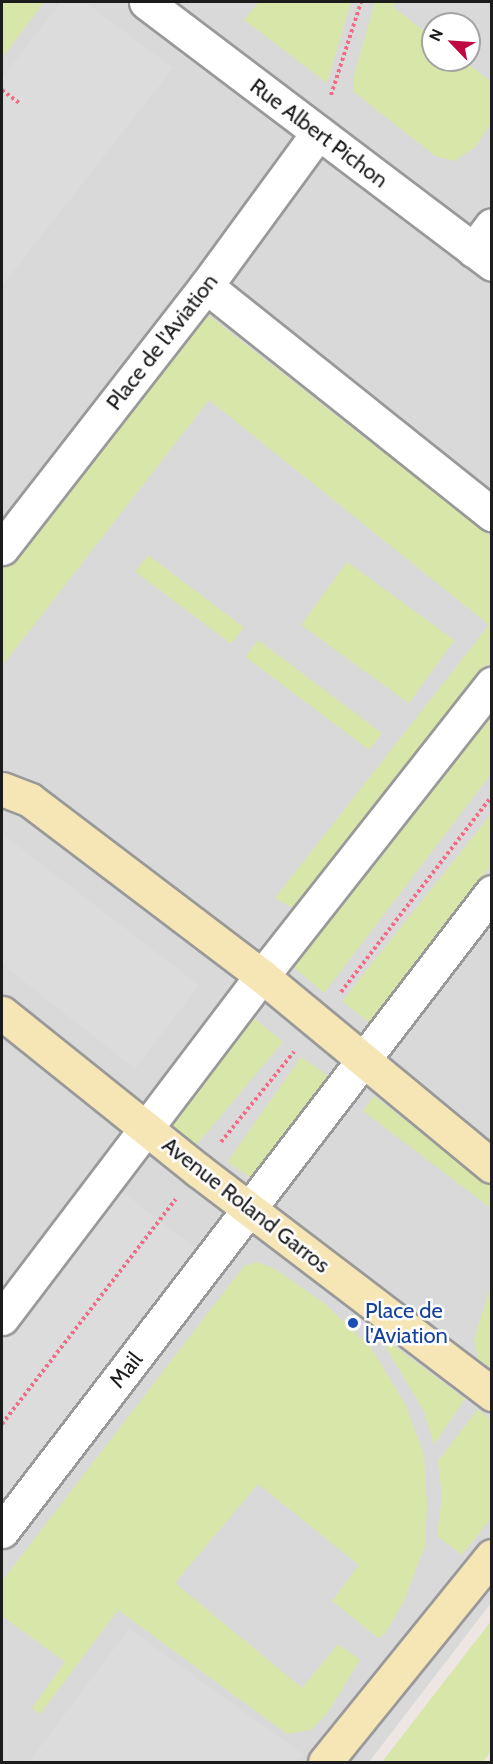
<!DOCTYPE html>
<style>
body{margin:0}
#map{position:relative;width:493px;height:1764px;overflow:hidden;background:#ede6e2;font-family:Cabin,sans-serif}
div>[style]{position:absolute}
.residential>*{inset:0;background:#dad9d9}
.grass>*{inset:0;background:#d9e6a9;transform-origin:0 0}
.parking>*{inset:0;background:#dcdcdc}
.path>*{height:4px;margin-top:-2px;transform-origin:0;background:repeating-linear-gradient(90deg,#f36c86 0 3px,transparent 0 6px)}
.roads{filter:drop-shadow(2px 0 #999) drop-shadow(-2px 0 #999) drop-shadow(0 2px #999) drop-shadow(0 -2px #999)}
.street>*{height:33px;margin:-16.5px;padding:0 16.5px;transform-origin:16.5px;border-radius:16.5px;background:#fff}
.secondary>*{height:33px;margin:-16.5px;padding:0 16.5px;transform-origin:16.5px;border-radius:16.5px;background:#f6e6b6}
.dots>*{width:16px;height:16px;translate:-50% -50%;box-sizing:border-box;border:3px solid #fff;border-radius:50%}
span{translate:-50% -50%;white-space:nowrap;text-align:center;line-height:1.15;-webkit-text-stroke:5px #fff;paint-order:stroke}
.street-label{font-size:22px;color:#1c1c1c}
.transit-label{font-size:22px;color:#164399}
.left{translate:0 -50%;text-align:left}
.frame{position:absolute;inset:0;border:3px solid #1c1c1c;pointer-events:none}
.north{position:absolute;left:421px;top:12px;width:60px;height:60px;box-sizing:border-box;background:#fff;border:2px solid #a4a4a4;border-radius:50%;rotate:295deg;font-size:16px;font-weight:700;line-height:24px;text-align:center;color:#1c1c1c}
.north::after{content:'';display:block;margin:auto;width:21px;height:27px;background:#bf083f;clip-path:polygon(50% 0,100% 100%,50% 72%,0 100%)}
</style>
<div id="map">
<div class="residential">
<i style="clip-path:polygon(evenodd,2px 2px,491px 2px,491px 1603px,369px 1762px,2px 1762px,2px 2px,433px 24px,469px 24px,469px 60px,433px 60px,433px 24px)"></i>
</div>
<div class="grass">
<i style="clip-path:polygon(2px 2px,44px 2px,2px 58px)"></i>
<i style="clip-path:polygon(259px 2px,351px 2px,327px 83px,244px 20px)"></i>
<i style="clip-path:polygon(375px 2px,396px 2px,393px 7px,433px 38px,433px 60px,463px 60px,491px 82px,491px 123px,475px 147px,454px 161px,435px 156px,354px 92px,354px 75px)"></i>
<i style="clip-path:polygon(203px 311px,491px 537px,491px 660px,296px 910px,275px 898px,489px 625px,209px 400px,2px 666px,2px 568px)"></i>
<i style="left:148px;top:555px;width:120px;height:21px;rotate:37deg"></i>
<i style="left:347px;top:562px;width:133px;height:78px;rotate:36deg"></i>
<i style="left:258px;top:640px;width:155px;height:21px;rotate:37deg"></i>
<i style="clip-path:polygon(491px 714px,491px 774px,324px 993px,292px 966px)"></i>
<i style="clip-path:polygon(491px 814px,491px 866px,369px 1023px,342px 1001px)"></i>
<i style="left:253px;top:1017px;width:39px;height:135px;rotate:40deg"></i>
<i style="left:301px;top:1057px;width:35px;height:128px;rotate:35deg"></i>
<i style="clip-path:polygon(374px 1096px,491px 1187px,491px 1208px,363px 1111px)"></i>
<i style="clip-path:polygon(257px 1262px,275px 1269px,324px 1303px,371px 1348px,405px 1404px,424px 1455px,427px 1506px,425px 1546px,403px 1603px,384px 1635px,378px 1638px,332px 1601px,359px 1565px,258px 1484px,175px 1583px,302px 1688px,338px 1644px,360px 1660px,328px 1712px,311px 1730px,287px 1734px,118px 1610px,40px 1714px,32px 1708px,65px 1662px,2px 1616px,2px 1581px,244px 1266px)"></i>
<i style="clip-path:polygon(491px 1285px,492px 1365px,490px 1367px,478px 1359px,474px 1339px)"></i>
<i style="clip-path:polygon(377px 1333px,465px 1399px,434px 1445px,424px 1411px)"></i>
<i style="clip-path:polygon(478px 1409px,491px 1420px,491px 1518px,462px 1555px,437px 1536px,442px 1496px,438px 1461px)"></i>
<i style="clip-path:polygon(491px 1621px,491px 1751px,483px 1762px,382px 1762px)"></i>
</div>
<div class="parking">
<i style="clip-path:polygon(61px 2px,85px 2px,173px 68px,2px 286px,2px 78px)"></i>
<i style="clip-path:polygon(2px 834px,199px 985px,135px 1069px,2px 964px)"></i>
<i style="clip-path:polygon(117px 1188px,200px 1252px,2px 1509px,2px 1336px)"></i>
<i style="clip-path:polygon(129px 1629px,304px 1755px,294px 1762px,29px 1762px)"></i>
</div>
<div class="path">
<i style="left:2px;top:90px;width:21px;rotate:37deg"></i>
<i style="left:331px;top:95px;width:98px;rotate:-72.1deg"></i>
<i style="left:341px;top:992px;width:247px;rotate:-52.4deg"></i>
<i style="left:221px;top:1142px;width:116px;rotate:-51deg"></i>
<i style="left:2px;top:1424px;width:284px;rotate:-52.3deg"></i>
</div>
<div class="roads">
<div class="street">
<i style="left:146px;top:2px;width:434px;rotate:37.1deg"></i>
<i style="left:473px;top:250px;width:31px;rotate:-53deg"></i>
<i style="left:206px;top:286px;width:366px;rotate:38.6deg"></i>
<i style="left:2px;top:548px;width:332px;rotate:-52.1deg"></i>
<i style="left:206px;top:286px;width:190px;rotate:-53.8deg"></i>
<i style="left:2px;top:1318px;width:430px;rotate:-52.8deg"></i>
<i style="left:262px;top:976px;width:372px;rotate:-51.8deg"></i>
<i style="left:2px;top:1531px;width:805px;rotate:-52.52deg"></i>
</div>
<div class="secondary">
<i style="left:2px;top:789px;width:30px;rotate:21deg"></i>
<i style="left:30px;top:800px;width:291px;rotate:37.2deg"></i>
<i style="left:262px;top:976px;width:298px;rotate:39.6deg"></i>
<i style="left:2px;top:1013px;width:251px;rotate:38.7deg"></i>
<i style="left:198px;top:1170px;width:370px;rotate:37.3deg"></i>
<i style="left:325px;top:1762px;width:265px;rotate:-51deg"></i>
</div>
</div>
<div class="dots">
<i style="left:353px;top:1323px;background:#1a4fb4"></i>
</div>
<div class="street-label">
<span style="left:319px;top:133px;rotate:37deg">Rue Albert Pichon</span>
<span style="left:162px;top:342px;rotate:-52deg">Place de l'Aviation</span>
<span style="left:246px;top:1205px;rotate:38deg">Avenue Roland Garros</span>
<span style="left:126px;top:1370px;rotate:-52deg">Mail</span>
</div>
<div class="transit-label">
<span class="left" style="left:365px;top:1323px">Place de<br>l'Aviation</span>
</div>
<div class="frame"></div>
<div class="north">N</div>
</div>
